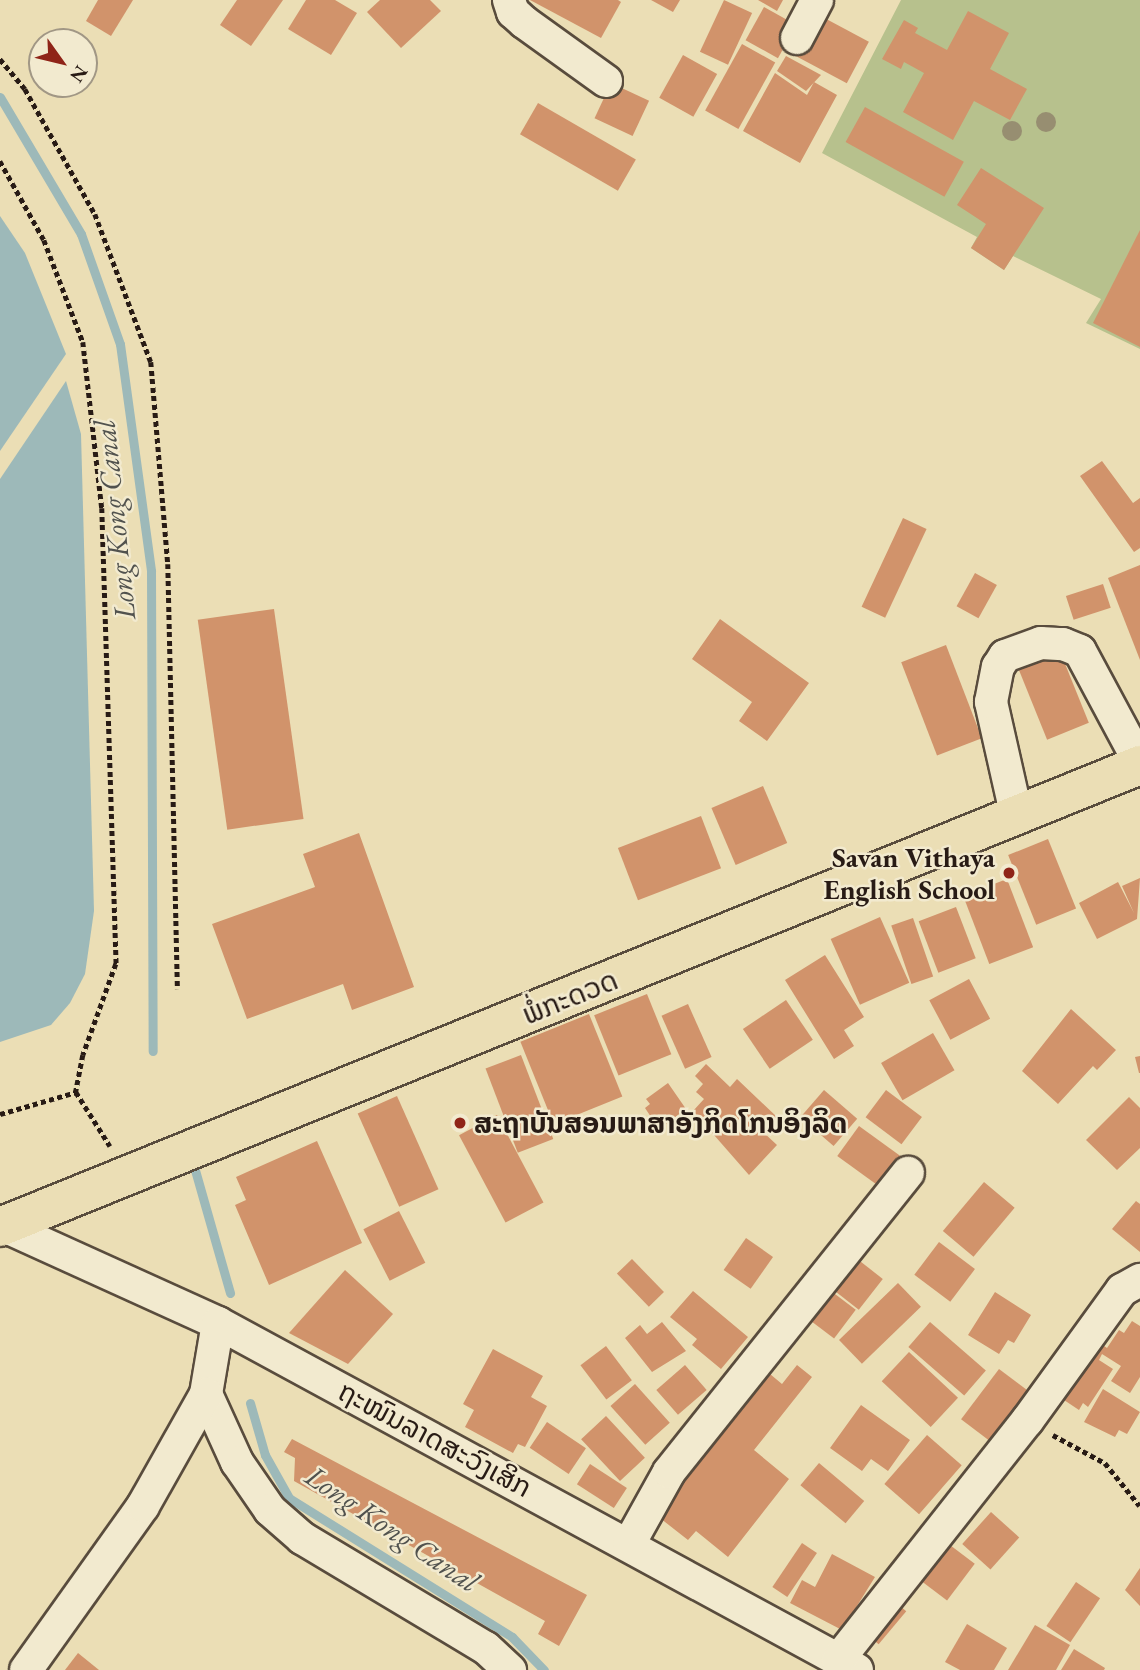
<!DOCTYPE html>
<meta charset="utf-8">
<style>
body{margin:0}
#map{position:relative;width:1140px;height:1670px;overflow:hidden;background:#ebdeb5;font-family:"EB Garamond","Noto Sans Lao",serif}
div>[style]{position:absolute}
.green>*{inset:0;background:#b7c18d}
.water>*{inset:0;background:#9db9b9}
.stream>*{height:9px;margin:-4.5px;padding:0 4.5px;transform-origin:4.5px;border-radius:4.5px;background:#9db9b9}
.building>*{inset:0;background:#d1936b;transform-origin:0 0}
.path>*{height:4.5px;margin-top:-2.25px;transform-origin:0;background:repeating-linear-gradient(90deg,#281b15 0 5px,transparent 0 8.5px)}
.roads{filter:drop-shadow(2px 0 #594c3d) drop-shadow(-2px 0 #594c3d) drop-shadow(0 2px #594c3d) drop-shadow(0 -2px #594c3d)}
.minor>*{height:32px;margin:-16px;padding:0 16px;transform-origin:16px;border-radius:16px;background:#f2eacf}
.major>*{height:38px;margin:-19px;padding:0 19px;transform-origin:19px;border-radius:19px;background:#ebdeb5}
.trees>*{width:20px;height:20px;margin:-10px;border-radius:50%;background:#978e71}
.dots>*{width:19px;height:19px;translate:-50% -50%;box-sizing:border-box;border:4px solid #f2eacf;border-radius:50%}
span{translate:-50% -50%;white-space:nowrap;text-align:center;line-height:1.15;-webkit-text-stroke:5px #f2eacf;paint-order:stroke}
.poi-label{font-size:28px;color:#281b15;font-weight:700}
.right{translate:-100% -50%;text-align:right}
.left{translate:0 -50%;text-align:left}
.street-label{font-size:28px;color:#281b15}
.water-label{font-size:30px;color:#51524e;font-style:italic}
.north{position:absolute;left:28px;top:28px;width:70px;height:70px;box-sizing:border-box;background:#f2eacf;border:2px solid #a19785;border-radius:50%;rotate:124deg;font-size:19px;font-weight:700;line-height:28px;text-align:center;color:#281b15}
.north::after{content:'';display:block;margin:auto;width:24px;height:32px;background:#8f2418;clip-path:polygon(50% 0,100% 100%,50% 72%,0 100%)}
</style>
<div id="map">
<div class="green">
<i style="clip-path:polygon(901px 0,1140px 0,1140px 349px,1086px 323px,1101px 299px,1013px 256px,1004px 270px,971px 248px,977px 237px,822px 153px)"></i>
</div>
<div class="water">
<i style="clip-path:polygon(0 216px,25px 253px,66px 354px,0 451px)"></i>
<i style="clip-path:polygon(66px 381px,81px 434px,94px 911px,85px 974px,70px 1003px,51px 1025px,0 1042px,0 479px)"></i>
</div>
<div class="stream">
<i style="left:0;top:97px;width:159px;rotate:59.4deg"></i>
<i style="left:81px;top:234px;width:117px;rotate:70.5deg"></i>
<i style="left:120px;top:344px;width:229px;rotate:82.2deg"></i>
<i style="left:151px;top:571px;width:480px;rotate:89.8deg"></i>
<i style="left:195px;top:1170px;width:128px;rotate:74.1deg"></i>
<i style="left:250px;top:1403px;width:54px;rotate:73.9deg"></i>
<i style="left:265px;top:1455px;width:49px;rotate:60.8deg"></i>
<i style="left:289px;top:1498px;width:263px;rotate:31.9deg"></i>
<i style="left:512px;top:1637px;width:46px;rotate:45.9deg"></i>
</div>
<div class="building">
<i style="clip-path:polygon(98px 0,133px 0,111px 36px,86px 21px)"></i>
<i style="clip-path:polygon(237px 0,283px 0,251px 46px,220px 25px)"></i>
<i style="clip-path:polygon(306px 0,335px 0,357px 13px,331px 55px,288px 29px)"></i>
<i style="clip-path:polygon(380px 0,430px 0,441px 11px,401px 48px,367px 12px)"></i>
<i style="clip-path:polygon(530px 0,618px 0,621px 2px,601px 38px)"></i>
<i style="clip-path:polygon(651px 0,680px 0,673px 12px)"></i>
<i style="left:724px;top:0;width:31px;height:57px;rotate:25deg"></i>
<i style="clip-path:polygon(758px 0,783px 0,777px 11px)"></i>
<i style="left:764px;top:7px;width:37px;height:38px;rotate:29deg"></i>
<i style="clip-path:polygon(968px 11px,1009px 33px,990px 69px,1027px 89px,1010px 120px,974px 101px,953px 140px,903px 112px,924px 73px,904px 62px,901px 69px,882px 59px,904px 20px,918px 28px,915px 33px,947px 50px)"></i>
<i style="left:815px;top:13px;width:61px;height:47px;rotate:28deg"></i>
<i style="left:742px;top:44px;width:38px;height:76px;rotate:29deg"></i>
<i style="left:683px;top:55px;width:39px;height:49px;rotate:29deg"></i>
<i style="clip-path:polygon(786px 56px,821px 75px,806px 91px,777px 71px)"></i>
<i style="clip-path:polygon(775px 73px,807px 95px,814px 82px,837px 95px,800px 163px,743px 131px)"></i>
<i style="left:611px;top:83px;width:42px;height:39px;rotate:25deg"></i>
<i style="left:538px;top:103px;width:113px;height:36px;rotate:30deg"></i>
<i style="left:865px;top:107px;width:113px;height:40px;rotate:29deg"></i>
<i style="clip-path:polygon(981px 168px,1044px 208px,1004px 270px,971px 248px,986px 224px,957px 205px)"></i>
<i style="clip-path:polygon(1140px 230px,1140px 347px,1093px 323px)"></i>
<i style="clip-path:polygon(1102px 461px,1133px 503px,1140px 498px,1140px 548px,1134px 552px,1080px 476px)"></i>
<i style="left:903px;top:518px;width:26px;height:98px;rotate:25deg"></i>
<i style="clip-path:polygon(1140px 565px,1140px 660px,1108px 578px)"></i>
<i style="left:975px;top:573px;width:25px;height:38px;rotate:29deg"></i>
<i style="left:1103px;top:584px;width:25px;height:39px;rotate:72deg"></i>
<i style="left:274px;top:609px;width:212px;height:77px;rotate:82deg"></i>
<i style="clip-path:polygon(720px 619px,809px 683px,767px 741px,739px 721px,752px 702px,692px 659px)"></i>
<i style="left:1057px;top:644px;width:85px;height:45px;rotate:68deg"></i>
<i style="left:946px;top:645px;width:100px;height:48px;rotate:69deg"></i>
<i style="left:763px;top:786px;width:62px;height:56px;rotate:67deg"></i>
<i style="left:701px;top:816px;width:56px;height:89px;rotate:69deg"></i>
<i style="clip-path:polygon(359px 833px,414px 987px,352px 1010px,343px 984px,247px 1019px,212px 924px,315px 887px,303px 854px)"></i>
<i style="left:1048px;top:839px;width:75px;height:43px;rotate:68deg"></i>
<i style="clip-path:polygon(1140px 878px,1137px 919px,1097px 939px,1079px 903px,1118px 882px,1134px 913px,1122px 886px)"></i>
<i style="left:1007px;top:879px;width:73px;height:47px;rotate:69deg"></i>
<i style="left:956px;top:907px;width:55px;height:40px;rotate:69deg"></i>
<i style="left:880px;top:917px;width:72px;height:54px;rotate:66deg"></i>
<i style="left:913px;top:918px;width:62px;height:23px;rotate:71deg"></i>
<i style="clip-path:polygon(825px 955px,864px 1017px,844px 1030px,854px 1046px,834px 1059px,785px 980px)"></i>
<i style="left:969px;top:979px;width:45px;height:45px;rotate:62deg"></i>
<i style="left:647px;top:994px;width:65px;height:57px;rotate:68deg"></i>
<i style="left:786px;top:1000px;width:48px;height:52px;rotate:56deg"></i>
<i style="left:688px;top:1004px;width:58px;height:29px;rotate:66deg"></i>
<i style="clip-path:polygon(1071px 1009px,1116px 1050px,1097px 1070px,1093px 1066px,1058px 1104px,1022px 1071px)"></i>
<i style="left:589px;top:1014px;width:89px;height:74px;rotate:68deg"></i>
<i style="left:933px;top:1033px;width:43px;height:60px;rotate:60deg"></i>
<i style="left:521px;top:1055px;width:90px;height:38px;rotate:69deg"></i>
<i style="clip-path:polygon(1140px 1056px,1140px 1073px,1139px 1073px,1135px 1057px)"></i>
<i style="clip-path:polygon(706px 1064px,730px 1087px,737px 1079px,777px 1117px,763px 1132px,777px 1145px,749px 1175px,693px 1111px,704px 1099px,696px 1092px,703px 1084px,695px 1076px)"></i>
<i style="clip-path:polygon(668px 1083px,686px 1109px,659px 1129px,645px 1108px,650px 1104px,646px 1099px)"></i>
<i style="left:824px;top:1090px;width:44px;height:36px;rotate:41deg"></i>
<i style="left:886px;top:1090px;width:45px;height:34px;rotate:37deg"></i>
<i style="left:397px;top:1096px;width:102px;height:43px;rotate:66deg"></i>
<i style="clip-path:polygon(1129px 1097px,1140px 1108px,1140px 1148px,1117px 1170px,1086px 1140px)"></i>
<i style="left:497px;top:1115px;width:99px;height:43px;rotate:62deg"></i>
<i style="left:859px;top:1126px;width:52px;height:37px;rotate:36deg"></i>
<i style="clip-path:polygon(317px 1141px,362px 1243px,269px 1285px,235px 1205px,246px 1200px,236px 1177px)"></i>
<i style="left:984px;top:1182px;width:40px;height:64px;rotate:40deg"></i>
<i style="clip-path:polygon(1136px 1201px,1140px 1204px,1140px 1252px,1112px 1229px)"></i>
<i style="left:399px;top:1211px;width:58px;height:40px;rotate:63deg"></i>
<i style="left:746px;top:1238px;width:33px;height:39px;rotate:35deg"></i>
<i style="left:939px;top:1242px;width:45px;height:41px;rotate:37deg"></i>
<i style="left:856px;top:1258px;width:34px;height:39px;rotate:38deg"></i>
<i style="left:632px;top:1259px;width:46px;height:21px;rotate:46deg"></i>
<i style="clip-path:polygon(345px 1270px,393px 1314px,348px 1364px,289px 1333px)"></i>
<i style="left:898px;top:1283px;width:33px;height:82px;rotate:46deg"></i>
<i style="clip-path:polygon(693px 1291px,748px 1337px,721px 1369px,692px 1345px,697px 1339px,670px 1317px)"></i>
<i style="left:831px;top:1291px;width:31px;height:36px;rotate:37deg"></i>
<i style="clip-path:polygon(995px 1292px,1031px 1315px,1014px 1343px,1008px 1340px,999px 1354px,968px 1335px)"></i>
<i style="clip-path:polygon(1132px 1321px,1140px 1326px,1140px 1377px,1130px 1393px,1111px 1381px,1121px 1366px,1102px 1354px,1099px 1360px,1113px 1369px,1088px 1407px,1083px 1403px,1079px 1410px,1058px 1396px,1094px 1339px,1107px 1348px,1119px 1330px,1124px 1333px)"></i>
<i style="clip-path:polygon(662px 1322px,686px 1351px,652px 1372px,625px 1338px,640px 1325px,647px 1334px)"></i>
<i style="left:930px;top:1322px;width:74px;height:33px;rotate:41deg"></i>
<i style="left:606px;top:1346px;width:43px;height:32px;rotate:53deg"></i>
<i style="clip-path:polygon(493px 1349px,543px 1376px,531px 1397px,547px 1406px,525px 1447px,518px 1444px,513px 1453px,465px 1427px,474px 1410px,463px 1404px)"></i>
<i style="left:909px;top:1352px;width:67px;height:40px;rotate:43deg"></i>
<i style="left:685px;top:1365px;width:33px;height:38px;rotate:49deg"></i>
<i style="clip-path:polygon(797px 1365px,812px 1377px,754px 1450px,789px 1479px,728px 1557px,696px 1531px,688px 1540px,651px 1511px,764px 1369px,782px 1384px)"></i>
<i style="left:999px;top:1369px;width:38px;height:63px;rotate:37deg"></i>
<i style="left:635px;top:1384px;width:52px;height:33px;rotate:48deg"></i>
<i style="clip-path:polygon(1103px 1389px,1140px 1412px,1127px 1434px,1119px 1430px,1115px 1437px,1084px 1422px)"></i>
<i style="clip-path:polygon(861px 1405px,910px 1440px,888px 1471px,871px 1459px,862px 1471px,830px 1448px)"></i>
<i style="left:606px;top:1416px;width:57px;height:34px;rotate:47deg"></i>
<i style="left:547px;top:1422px;width:47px;height:31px;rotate:34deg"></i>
<i style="left:927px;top:1435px;width:46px;height:65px;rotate:41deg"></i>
<i style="clip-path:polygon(292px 1439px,587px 1595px,559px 1646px,538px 1634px,545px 1621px,294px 1481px,295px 1458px,284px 1452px)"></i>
<i style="left:819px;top:1463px;width:59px;height:29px;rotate:40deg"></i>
<i style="left:590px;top:1464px;width:44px;height:24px;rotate:33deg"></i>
<i style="left:991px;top:1512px;width:38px;height:43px;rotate:42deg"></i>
<i style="left:942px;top:1539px;width:41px;height:46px;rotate:37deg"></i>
<i style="left:802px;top:1543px;width:18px;height:53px;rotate:34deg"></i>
<i style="clip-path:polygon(832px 1554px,875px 1577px,842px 1630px,790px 1603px,802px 1580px,815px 1587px)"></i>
<i style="clip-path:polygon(1140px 1568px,1140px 1606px,1125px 1590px)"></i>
<i style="left:1076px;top:1582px;width:29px;height:53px;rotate:34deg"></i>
<i style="left:894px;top:1601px;width:16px;height:43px;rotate:40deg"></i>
<i style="clip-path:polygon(967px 1624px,1007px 1648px,994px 1670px,960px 1670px,945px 1662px)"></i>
<i style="clip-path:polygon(1035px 1625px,1070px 1645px,1056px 1670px,1008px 1670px)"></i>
<i style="clip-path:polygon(1074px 1649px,1105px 1668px,1104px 1670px,1061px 1670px)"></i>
<i style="clip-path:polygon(78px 1653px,99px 1670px,65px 1670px)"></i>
</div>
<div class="path">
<i style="left:0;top:59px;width:39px;rotate:50deg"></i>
<i style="left:25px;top:89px;width:143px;rotate:60.8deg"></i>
<i style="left:95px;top:214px;width:158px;rotate:69.3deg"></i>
<i style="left:151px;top:362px;width:203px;rotate:85.2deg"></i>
<i style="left:168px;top:564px;width:425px;rotate:88.7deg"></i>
<i style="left:0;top:161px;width:90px;rotate:60.9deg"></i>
<i style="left:44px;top:240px;width:109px;rotate:69.1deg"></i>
<i style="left:83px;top:342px;width:167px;rotate:83.5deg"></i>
<i style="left:102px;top:508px;width:456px;rotate:88.2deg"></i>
<i style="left:116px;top:964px;width:97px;rotate:109.9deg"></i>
<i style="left:83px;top:1055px;width:38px;rotate:101deg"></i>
<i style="left:76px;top:1092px;width:64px;rotate:57.8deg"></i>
<i style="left:0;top:1114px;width:79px;rotate:-16.1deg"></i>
<i style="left:1053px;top:1435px;width:59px;rotate:28.3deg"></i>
<i style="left:1105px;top:1463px;width:55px;rotate:50.9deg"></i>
</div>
<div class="roads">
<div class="minor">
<i style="left:509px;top:0;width:13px;rotate:72deg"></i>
<i style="left:513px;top:12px;width:15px;rotate:42deg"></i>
<i style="left:524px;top:22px;width:101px;rotate:35.7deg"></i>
<i style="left:797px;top:38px;width:43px;rotate:-62.2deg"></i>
<i style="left:1016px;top:813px;width:114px;rotate:-102.7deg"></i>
<i style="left:991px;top:702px;width:36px;rotate:-79deg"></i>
<i style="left:998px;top:667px;width:13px;rotate:-58deg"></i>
<i style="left:1005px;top:656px;width:38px;rotate:-20deg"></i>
<i style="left:1041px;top:643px;width:22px;rotate:3deg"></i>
<i style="left:1063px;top:644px;width:18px;rotate:22deg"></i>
<i style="left:1080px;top:651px;width:127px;rotate:61.8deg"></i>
<i style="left:4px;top:1226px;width:235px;rotate:24.4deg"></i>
<i style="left:218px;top:1323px;width:727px;rotate:28.5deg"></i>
<i style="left:218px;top:1323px;width:72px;rotate:99.6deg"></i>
<i style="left:206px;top:1394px;width:75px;rotate:65.5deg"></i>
<i style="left:237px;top:1462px;width:58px;rotate:55.5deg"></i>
<i style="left:270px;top:1510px;width:43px;rotate:41.2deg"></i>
<i style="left:302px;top:1538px;width:214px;rotate:30.9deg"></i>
<i style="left:486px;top:1648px;width:33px;rotate:43deg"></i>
<i style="left:629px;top:1544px;width:82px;rotate:-60.9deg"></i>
<i style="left:669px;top:1472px;width:383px;rotate:-51.4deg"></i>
<i style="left:838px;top:1660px;width:305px;rotate:-51.7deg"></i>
<i style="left:1027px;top:1421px;width:162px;rotate:-54.1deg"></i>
<i style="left:1122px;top:1290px;width:21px;rotate:-29deg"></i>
<i style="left:26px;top:1670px;width:201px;rotate:-54.5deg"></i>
<i style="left:143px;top:1506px;width:129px;rotate:-60.6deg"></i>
</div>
<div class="major">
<i style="left:0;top:1227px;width:1230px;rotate:-22.06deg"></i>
</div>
</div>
<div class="trees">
<i style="left:1046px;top:122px"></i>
<i style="left:1012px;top:131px"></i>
</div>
<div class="dots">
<i style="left:1009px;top:873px;background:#8f2418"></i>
<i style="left:460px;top:1123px;background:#8f2418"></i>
</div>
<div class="poi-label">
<span class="right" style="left:995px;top:873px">Savan Vithaya<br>English School</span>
<span class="left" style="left:474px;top:1123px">ສະຖາບັນສອນພາສາອັງກິດໂກນອິງລິດ</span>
</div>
<div class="street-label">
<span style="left:570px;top:997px;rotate:-22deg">ພໍ່ກະດວດ</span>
<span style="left:435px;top:1439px;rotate:28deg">ຖະໜົນລາດສະວົງເສິກ</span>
</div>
<div class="water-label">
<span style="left:115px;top:520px;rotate:-96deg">Long Kong Canal</span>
<span style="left:392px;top:1529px;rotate:34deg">Long Kong Canal</span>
</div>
<div class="north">N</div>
</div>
